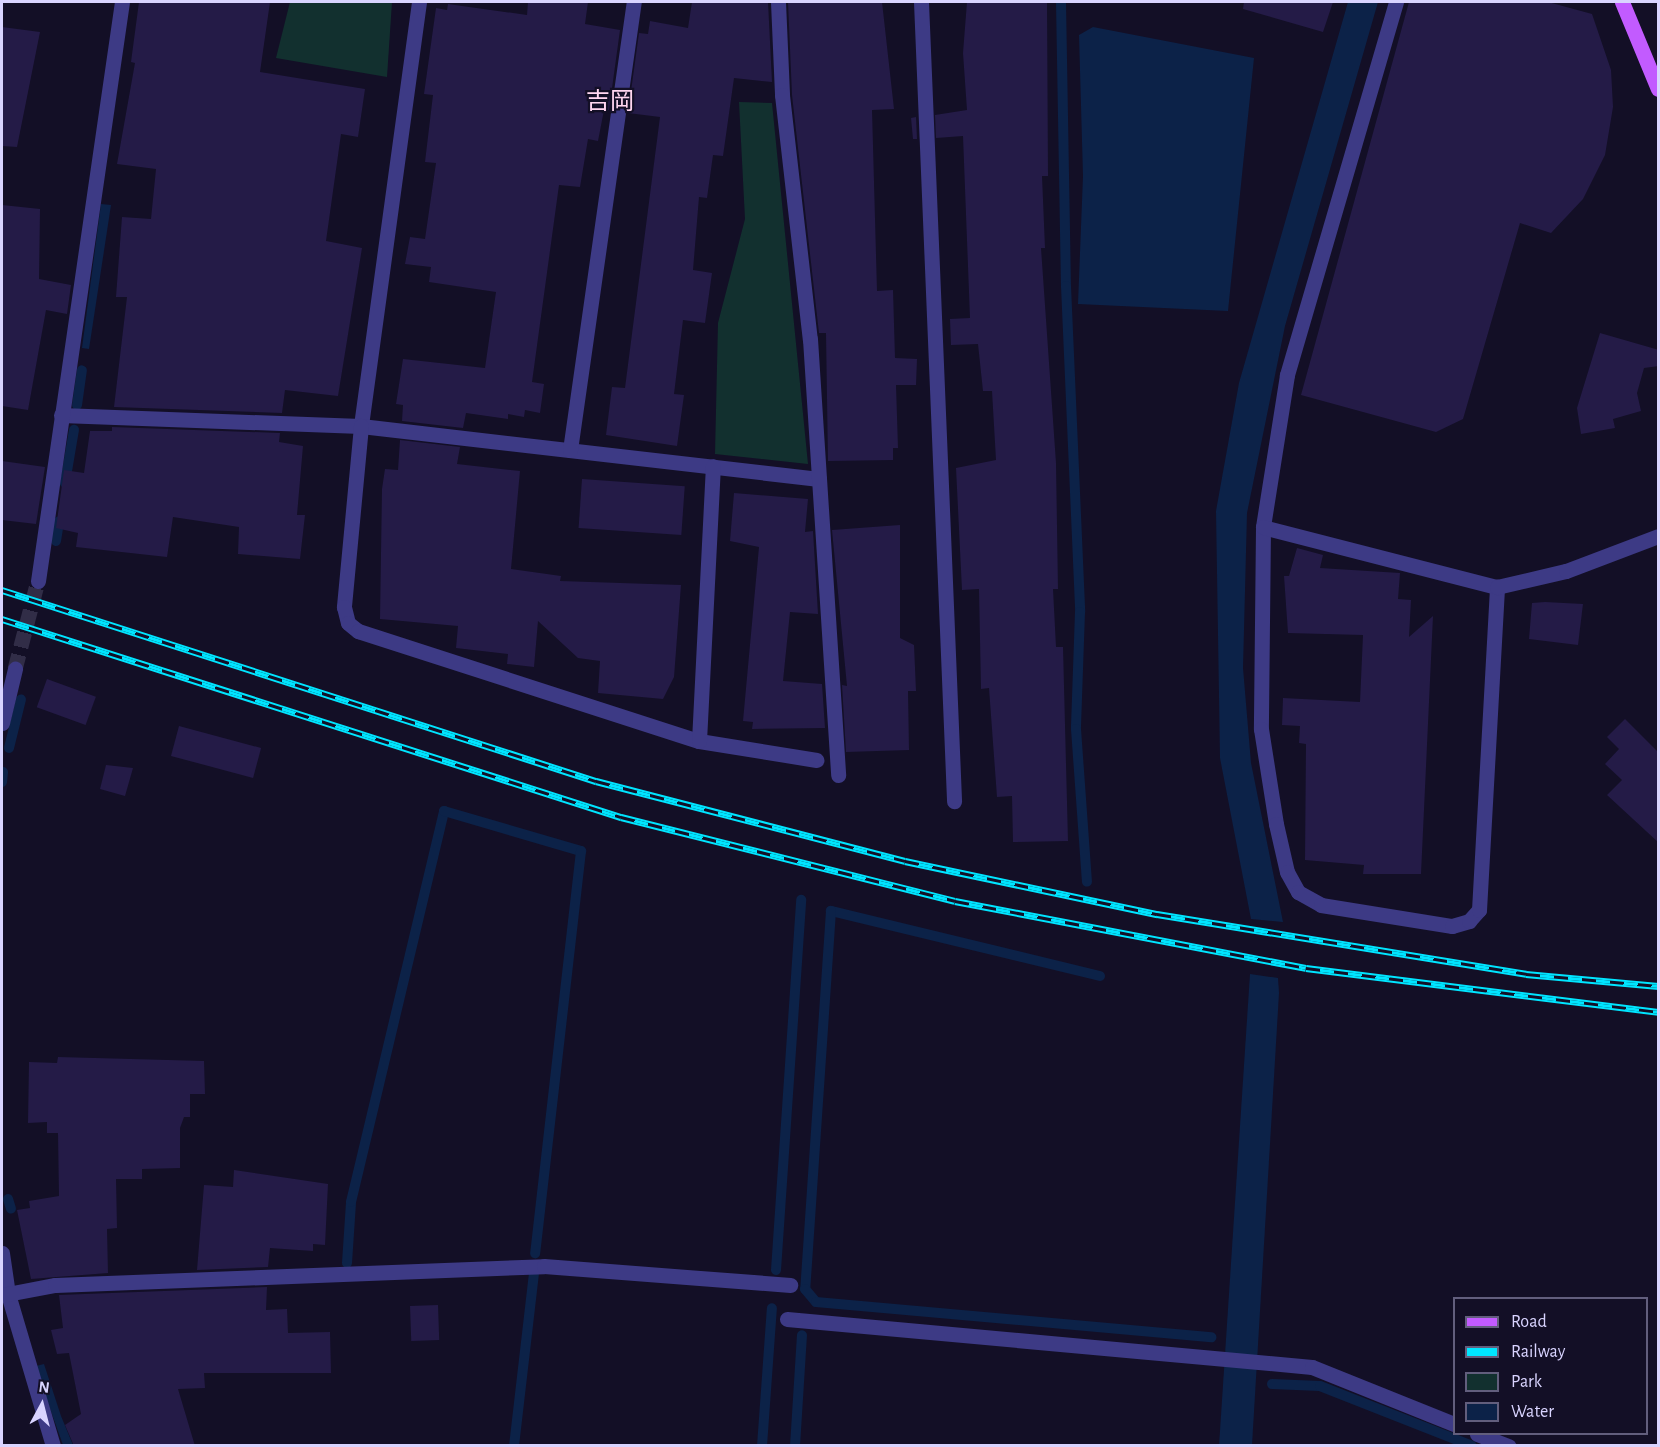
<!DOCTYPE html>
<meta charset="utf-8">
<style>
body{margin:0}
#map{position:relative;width:1660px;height:1447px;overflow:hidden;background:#130f26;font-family:"Alegreya Sans","Noto Sans JP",sans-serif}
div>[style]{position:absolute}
.green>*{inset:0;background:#12302f}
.water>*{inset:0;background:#0c2248}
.stream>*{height:10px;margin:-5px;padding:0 5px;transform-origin:5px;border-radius:5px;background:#0c2248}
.building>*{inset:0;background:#241b47;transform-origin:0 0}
.minor-tunnel>*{height:15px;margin-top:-7.5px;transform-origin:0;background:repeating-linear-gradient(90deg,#312d47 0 15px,transparent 0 23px)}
.minor>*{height:15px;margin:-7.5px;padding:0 7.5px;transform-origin:7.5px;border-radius:7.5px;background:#3d3a85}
.major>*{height:15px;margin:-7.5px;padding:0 7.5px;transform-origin:7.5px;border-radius:7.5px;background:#c25bff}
.rail>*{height:7px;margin-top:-3.5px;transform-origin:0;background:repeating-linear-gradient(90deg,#130f26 0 14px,#00e5ff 0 28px);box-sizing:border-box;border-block:2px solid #00e5ff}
span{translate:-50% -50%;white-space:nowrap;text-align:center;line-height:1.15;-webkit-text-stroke:4.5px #130f26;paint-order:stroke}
.quarter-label{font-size:24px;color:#ffd6f0}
.frame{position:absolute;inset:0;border:3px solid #d9d4ff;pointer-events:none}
.legend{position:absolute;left:1453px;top:1297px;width:195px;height:138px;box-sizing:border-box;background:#130f26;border:2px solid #625e7d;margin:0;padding:8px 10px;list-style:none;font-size:18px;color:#d9d4ff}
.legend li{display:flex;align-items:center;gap:12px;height:30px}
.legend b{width:30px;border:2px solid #625e7d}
.north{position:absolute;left:12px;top:1375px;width:60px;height:60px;-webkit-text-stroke:4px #130f26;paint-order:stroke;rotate:7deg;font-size:16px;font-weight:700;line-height:24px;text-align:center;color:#d9d4ff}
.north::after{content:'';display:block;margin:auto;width:21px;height:27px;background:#d9d4ff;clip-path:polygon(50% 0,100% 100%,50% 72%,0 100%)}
</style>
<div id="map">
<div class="green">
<i style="clip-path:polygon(290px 2px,392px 2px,387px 77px,276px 58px)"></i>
<i style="clip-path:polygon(739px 102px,772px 103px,808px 464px,715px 454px,718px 323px,745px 219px)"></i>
</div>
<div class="water">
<i style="clip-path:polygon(1348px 2px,1378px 2px,1285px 326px,1247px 513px,1243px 668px,1251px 763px,1283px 922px,1251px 919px,1220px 758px,1216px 511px,1239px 383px)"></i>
<i style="clip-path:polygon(1093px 27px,1254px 58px,1228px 311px,1078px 304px,1083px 176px,1079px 35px)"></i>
<i style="clip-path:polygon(101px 204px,111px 205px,89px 349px,82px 348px)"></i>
<i style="clip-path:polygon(1250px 974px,1278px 978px,1279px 993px,1252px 1445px,1219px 1446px)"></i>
<i style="clip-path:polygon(44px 1364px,61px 1416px,73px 1445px,63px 1445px,48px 1403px,36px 1366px)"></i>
</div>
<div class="stream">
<i style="left:1061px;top:2px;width:284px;rotate:89deg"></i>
<i style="left:1066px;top:286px;width:326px;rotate:87.5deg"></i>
<i style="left:1080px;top:612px;width:117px;rotate:92deg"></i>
<i style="left:1076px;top:729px;width:153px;rotate:85.9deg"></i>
<i style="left:77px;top:405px;width:35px;rotate:-82deg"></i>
<i style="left:65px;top:483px;width:54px;rotate:-80.4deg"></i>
<i style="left:56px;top:541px;width:20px;rotate:-81deg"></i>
<i style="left:9px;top:748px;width:50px;rotate:-76.2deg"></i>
<i style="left:2px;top:782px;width:10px;rotate:-84deg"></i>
<i style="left:1100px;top:976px;width:277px;rotate:-166.4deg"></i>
<i style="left:831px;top:911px;width:379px;rotate:93.9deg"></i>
<i style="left:805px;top:1289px;width:17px;rotate:50deg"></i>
<i style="left:816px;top:1302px;width:397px;rotate:5.1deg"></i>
<i style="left:8px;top:1199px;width:10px;rotate:73deg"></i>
<i style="left:347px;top:1263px;width:61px;rotate:-86.2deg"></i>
<i style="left:351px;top:1202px;width:402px;rotate:-76.6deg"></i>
<i style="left:444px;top:811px;width:143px;rotate:16.3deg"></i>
<i style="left:581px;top:851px;width:405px;rotate:96.5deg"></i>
<i style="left:776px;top:1270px;width:371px;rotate:-86.1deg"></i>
<i style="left:1272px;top:1384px;width:48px;rotate:2.4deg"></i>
<i style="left:1320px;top:1386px;width:163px;rotate:21.5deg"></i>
<i style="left:514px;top:1446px;width:173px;rotate:-83.4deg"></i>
<i style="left:762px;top:1446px;width:138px;rotate:-85.9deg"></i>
<i style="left:795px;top:1446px;width:111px;rotate:-86.4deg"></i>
</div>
<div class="building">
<i style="clip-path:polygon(139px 2px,270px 2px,260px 72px,365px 89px,358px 137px,341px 134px,326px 241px,362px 248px,338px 396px,285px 390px,282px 413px,114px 407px,127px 297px,116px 297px,122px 217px,151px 219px,156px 169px,117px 164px,135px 63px,131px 62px)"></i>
<i style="clip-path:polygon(528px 2px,588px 2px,585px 24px,620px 30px,609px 110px,604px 110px,598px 141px,588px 139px,580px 187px,559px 185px,532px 382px,544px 384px,540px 413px,525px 410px,524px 417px,508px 414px,508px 419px,466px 413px,463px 428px,402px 421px,403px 405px,396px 404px,403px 359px,485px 368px,496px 292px,429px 282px,431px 267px,405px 264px,410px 237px,425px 239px,436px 163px,425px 162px,433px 95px,424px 94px,436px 8px,447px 10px,448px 4px,527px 15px)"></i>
<i style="clip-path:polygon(692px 2px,768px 2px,772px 82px,734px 78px,723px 156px,713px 155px,707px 198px,699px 197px,693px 270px,712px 273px,705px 323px,683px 320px,674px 394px,684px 395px,677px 446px,606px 435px,612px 387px,625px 388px,660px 117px,628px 113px,639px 33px,648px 34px,650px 21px,688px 28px)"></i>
<i style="clip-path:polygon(788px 2px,882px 2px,894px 109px,872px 110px,877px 291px,893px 290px,895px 358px,917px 359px,916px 385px,896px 385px,898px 448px,893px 448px,893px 460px,828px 461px,826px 333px,819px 333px,792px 95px)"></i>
<i style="clip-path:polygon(967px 2px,1047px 2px,1048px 176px,1042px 176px,1045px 248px,1041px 248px,1056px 463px,1058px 589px,1053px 589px,1056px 647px,1063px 647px,1068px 841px,1013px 842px,1012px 796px,997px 797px,989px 688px,981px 689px,979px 589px,962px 590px,956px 468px,996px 460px,992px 391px,983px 391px,978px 344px,951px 345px,950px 319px,970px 318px,963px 136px,936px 138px,935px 115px,967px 110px,963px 53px)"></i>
<i style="clip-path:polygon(1244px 2px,1333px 2px,1323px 32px,1243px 9px)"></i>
<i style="clip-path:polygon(1409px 2px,1548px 2px,1592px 14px,1611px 70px,1613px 107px,1605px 155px,1583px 199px,1551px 233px,1520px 223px,1463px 419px,1436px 432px,1301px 395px)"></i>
<i style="clip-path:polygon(2px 27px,40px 32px,17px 147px,2px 146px)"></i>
<i style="clip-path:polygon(916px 117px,917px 139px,913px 139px,911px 118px)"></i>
<i style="clip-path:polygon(2px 205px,40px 209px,39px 279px,71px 285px,67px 314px,46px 310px,28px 410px,2px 406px)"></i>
<i style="clip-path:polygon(1600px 333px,1659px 350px,1659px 366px,1644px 368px,1637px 393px,1641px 411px,1613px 419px,1615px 428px,1581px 434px,1577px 408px)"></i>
<i style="clip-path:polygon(112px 427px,280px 433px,279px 442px,303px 446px,297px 515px,305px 515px,300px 559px,238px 554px,239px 527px,173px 517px,167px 557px,76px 547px,78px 533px,56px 528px,64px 470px,84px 473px,90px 431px,112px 431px)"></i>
<i style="clip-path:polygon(400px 440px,460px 447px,457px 464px,520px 471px,511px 569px,561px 576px,560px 581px,681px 585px,674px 677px,663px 699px,598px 693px,600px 661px,578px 658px,538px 621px,534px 667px,507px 664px,508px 654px,456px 648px,458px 626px,380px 619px,382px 489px,385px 469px,398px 470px)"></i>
<i style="clip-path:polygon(2px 461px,45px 467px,36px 524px,2px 520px)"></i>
<i style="left:582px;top:479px;width:103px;height:49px;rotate:4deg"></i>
<i style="clip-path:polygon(734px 493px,808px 499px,805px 532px,813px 531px,818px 614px,790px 612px,783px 681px,822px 684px,825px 728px,752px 729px,753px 722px,743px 721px,759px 547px,730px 541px)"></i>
<i style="clip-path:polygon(900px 525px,900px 638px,914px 645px,916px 691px,908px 691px,909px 750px,846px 752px,842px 685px,847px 686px,832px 530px)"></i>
<i style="clip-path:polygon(1297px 548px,1323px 555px,1320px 568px,1400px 573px,1398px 599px,1411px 600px,1409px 637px,1433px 616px,1421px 874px,1363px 874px,1364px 865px,1305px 860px,1306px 744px,1299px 743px,1300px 726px,1282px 725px,1283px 698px,1360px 702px,1363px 635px,1288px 633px,1284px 576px,1289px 576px)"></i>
<i style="clip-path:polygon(1545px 602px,1583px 604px,1578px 645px,1529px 639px,1532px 603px)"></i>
<i style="left:47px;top:679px;width:52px;height:30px;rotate:20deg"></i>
<i style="clip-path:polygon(1625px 719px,1659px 753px,1659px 843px,1607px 795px,1622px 780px,1605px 764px,1619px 749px,1607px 737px)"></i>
<i style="left:179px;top:726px;width:85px;height:31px;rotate:15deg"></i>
<i style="clip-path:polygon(106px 765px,133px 768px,125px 796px,100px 789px)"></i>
<i style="clip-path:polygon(58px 1057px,204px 1061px,205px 1094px,190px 1094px,190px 1117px,184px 1117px,180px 1128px,180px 1168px,142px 1169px,142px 1179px,116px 1179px,117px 1228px,107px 1229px,108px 1273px,31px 1279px,17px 1210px,30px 1208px,29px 1201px,59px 1196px,58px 1133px,47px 1133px,47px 1122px,28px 1123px,29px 1062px,57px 1063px)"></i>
<i style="clip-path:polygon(234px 1170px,328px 1184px,325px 1245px,313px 1244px,313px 1251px,270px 1248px,268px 1267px,197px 1270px,204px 1185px,233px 1187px)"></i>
<i style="clip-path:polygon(267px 1287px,266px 1310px,287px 1309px,288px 1333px,330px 1332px,331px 1373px,204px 1373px,205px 1388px,178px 1389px,195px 1446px,74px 1446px,65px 1425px,81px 1414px,69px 1353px,57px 1354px,51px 1330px,63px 1328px,59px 1295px)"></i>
<i style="left:438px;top:1305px;width:35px;height:28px;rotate:88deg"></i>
</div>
<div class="minor-tunnel">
<i style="left:15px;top:669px;width:91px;rotate:-75.4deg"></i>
</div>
<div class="minor">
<i style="left:419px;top:2px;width:428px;rotate:97.8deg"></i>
<i style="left:361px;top:426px;width:461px;rotate:6.6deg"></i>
<i style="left:778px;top:2px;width:93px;rotate:87.5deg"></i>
<i style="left:782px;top:95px;width:246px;rotate:83.5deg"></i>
<i style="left:810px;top:339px;width:437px;rotate:86.3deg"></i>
<i style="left:921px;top:2px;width:800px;rotate:87.63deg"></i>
<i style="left:1396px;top:2px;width:389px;rotate:106.3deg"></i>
<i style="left:1287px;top:375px;width:154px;rotate:99deg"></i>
<i style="left:1263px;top:527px;width:202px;rotate:90.6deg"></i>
<i style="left:1261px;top:729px;width:96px;rotate:81deg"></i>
<i style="left:1276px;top:824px;width:49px;rotate:77.1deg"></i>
<i style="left:1287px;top:872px;width:23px;rotate:61deg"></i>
<i style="left:1298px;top:892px;width:26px;rotate:29deg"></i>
<i style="left:1321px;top:905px;width:133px;rotate:9.1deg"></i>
<i style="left:1452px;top:926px;width:18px;rotate:-16deg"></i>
<i style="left:1469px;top:921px;width:15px;rotate:-48deg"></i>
<i style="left:1479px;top:910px;width:324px;rotate:-86.8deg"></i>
<i style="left:61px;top:415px;width:300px;rotate:2.1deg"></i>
<i style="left:361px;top:426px;width:182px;rotate:95.4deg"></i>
<i style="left:344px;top:607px;width:16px;rotate:76deg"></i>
<i style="left:348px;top:623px;width:13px;rotate:39deg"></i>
<i style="left:358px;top:631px;width:358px;rotate:17.9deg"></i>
<i style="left:699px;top:741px;width:119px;rotate:9.2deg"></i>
<i style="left:570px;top:450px;width:453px;rotate:-81.9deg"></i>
<i style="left:1263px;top:527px;width:242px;rotate:14.4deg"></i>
<i style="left:1497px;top:587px;width:71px;rotate:-13.1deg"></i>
<i style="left:1566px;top:571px;width:98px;rotate:-20.8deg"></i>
<i style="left:38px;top:581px;width:585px;rotate:-81.75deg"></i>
<i style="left:2px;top:723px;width:56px;rotate:-76.5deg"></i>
<i style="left:699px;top:741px;width:275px;rotate:-87.1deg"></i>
<i style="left:2px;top:1253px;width:41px;rotate:81.7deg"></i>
<i style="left:8px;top:1294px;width:159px;rotate:73.5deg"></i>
<i style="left:2px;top:1295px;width:54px;rotate:-10.7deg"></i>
<i style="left:55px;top:1285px;width:489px;rotate:-2.2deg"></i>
<i style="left:544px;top:1266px;width:247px;rotate:4.4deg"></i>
<i style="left:787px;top:1319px;width:527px;rotate:5.22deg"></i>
<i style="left:1312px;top:1367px;width:153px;rotate:21.9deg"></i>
<i style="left:1477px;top:1434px;width:34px;rotate:21deg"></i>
</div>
<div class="major">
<i style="left:1622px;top:2px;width:94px;rotate:67.5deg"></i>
</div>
<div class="rail">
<i style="left:2px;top:590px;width:624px;rotate:17.83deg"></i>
<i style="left:596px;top:781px;width:319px;rotate:14.5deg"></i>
<i style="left:905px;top:861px;width:258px;rotate:11.9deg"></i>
<i style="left:1157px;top:914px;width:374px;rotate:9.2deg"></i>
<i style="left:1526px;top:974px;width:133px;rotate:5.2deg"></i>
<i style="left:2px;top:619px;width:650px;rotate:17.74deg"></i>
<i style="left:621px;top:817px;width:344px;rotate:14.1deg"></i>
<i style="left:955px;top:901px;width:357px;rotate:10.8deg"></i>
<i style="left:1306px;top:968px;width:355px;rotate:7.1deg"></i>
</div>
<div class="quarter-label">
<span style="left:610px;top:103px">吉岡</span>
</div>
<div class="frame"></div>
<ul class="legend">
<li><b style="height:8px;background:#c25bff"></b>Road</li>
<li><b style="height:8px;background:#00e5ff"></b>Railway</li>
<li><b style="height:16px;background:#12302f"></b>Park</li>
<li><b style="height:16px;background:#0c2248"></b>Water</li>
</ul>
<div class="north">N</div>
</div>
